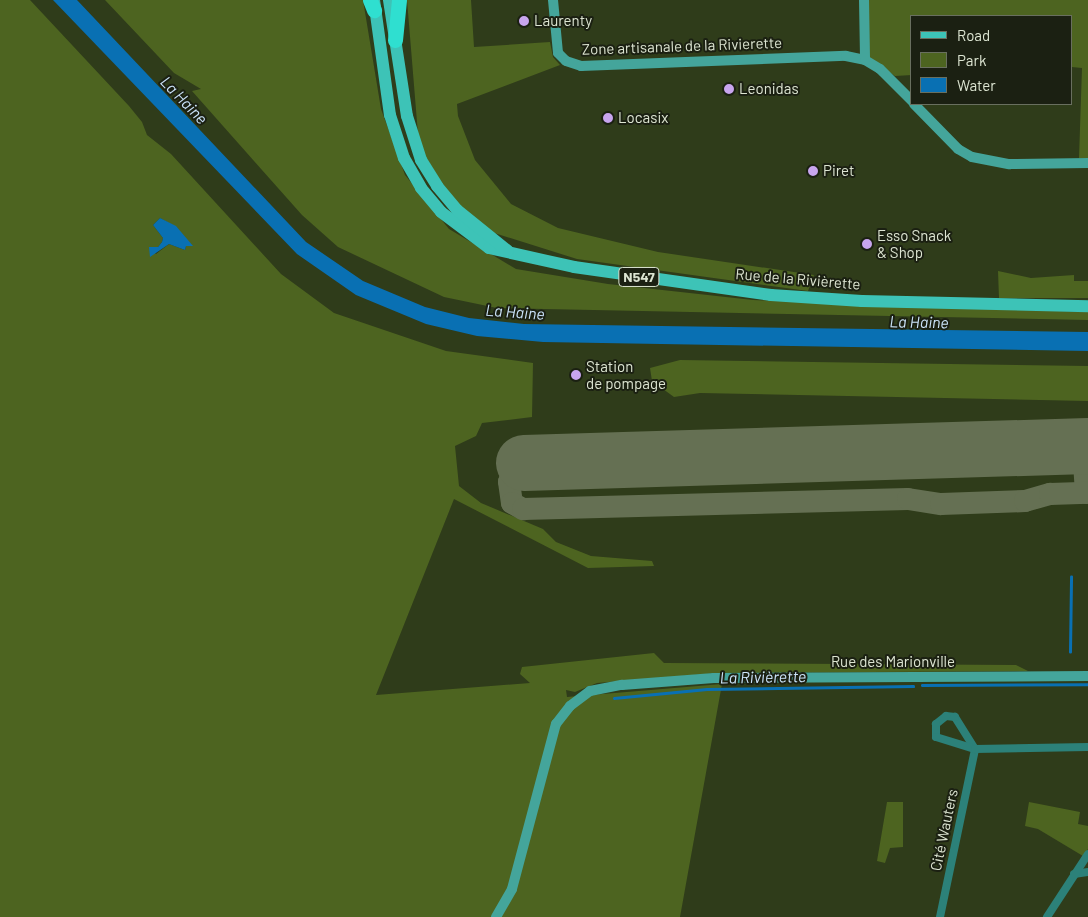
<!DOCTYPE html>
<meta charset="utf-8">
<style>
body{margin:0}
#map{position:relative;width:1088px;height:917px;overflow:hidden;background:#2f3c1a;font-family:Barlow,sans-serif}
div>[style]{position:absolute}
.green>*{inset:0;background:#4d6420}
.water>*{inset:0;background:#0970b3}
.stream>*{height:2.5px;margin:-1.25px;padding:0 1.25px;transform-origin:1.25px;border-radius:1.25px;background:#0970b3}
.taxiway>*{height:22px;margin:-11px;padding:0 11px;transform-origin:11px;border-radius:11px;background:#657053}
.runway>*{height:56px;margin:-28px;padding:0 28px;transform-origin:28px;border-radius:28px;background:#657053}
.street>*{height:8px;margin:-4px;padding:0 4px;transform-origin:4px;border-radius:4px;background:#2c8179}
.secondary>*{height:10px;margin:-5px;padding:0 5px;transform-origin:5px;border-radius:5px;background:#44a59b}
.primary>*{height:12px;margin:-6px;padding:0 6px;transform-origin:6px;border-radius:6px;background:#3dc3b7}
.highway>*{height:15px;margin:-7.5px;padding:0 7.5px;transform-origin:7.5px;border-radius:7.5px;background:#2fdfd0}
.dots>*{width:14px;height:14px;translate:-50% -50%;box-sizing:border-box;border:2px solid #1b2012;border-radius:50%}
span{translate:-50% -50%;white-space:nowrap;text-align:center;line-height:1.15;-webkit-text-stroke:4px #1b2012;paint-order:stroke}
.shield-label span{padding:1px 4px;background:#1b2012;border:1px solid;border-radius:4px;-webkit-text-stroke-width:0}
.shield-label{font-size:14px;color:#dde5d2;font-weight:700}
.poi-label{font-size:15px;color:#dde5d2}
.left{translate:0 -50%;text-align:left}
.street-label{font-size:15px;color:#dde5d2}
.water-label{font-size:16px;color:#cbe3f9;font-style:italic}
.legend{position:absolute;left:910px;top:15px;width:162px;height:90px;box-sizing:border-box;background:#1b2012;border:1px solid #696f5f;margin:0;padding:6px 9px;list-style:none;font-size:15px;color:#dde5d2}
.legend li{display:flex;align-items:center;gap:10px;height:25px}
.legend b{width:25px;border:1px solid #696f5f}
</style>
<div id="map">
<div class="green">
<i style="clip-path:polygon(evenodd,0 0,30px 0,129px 106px,142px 122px,147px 135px,171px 154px,281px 274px,334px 313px,446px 351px,533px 363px,532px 417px,482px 423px,476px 436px,455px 446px,459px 486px,481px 503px,543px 529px,556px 542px,591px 556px,652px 561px,654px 566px,588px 568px,454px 499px,376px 695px,530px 683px,520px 674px,522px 667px,654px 653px,664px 663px,1016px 665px,1028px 671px,718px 673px,597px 683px,575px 692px,566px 690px,567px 697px,722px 684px,680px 917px,0 917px,0 0,160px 218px,176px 227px,192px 246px,186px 246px,185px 250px,169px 244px,156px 254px,149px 247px,158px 247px,162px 242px,163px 238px,153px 225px,160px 218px)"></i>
<i style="clip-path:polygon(105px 0,363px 0,381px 109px,405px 175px,449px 229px,516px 269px,608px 284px,753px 300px,1088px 312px,1088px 320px,497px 308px,444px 297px,338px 247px,302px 215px,192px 91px,201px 89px,174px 73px)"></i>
<i style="clip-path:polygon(407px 0,471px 0,474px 47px,550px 42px,553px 57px,560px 65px,457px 104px,458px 116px,475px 160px,511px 204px,558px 228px,658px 252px,814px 275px,808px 291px,577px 259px,491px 232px,453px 201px,424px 154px,418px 134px)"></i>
<i style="clip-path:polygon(863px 0,1088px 0,1088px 158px,1079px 158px,1082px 68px,1072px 67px,1072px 16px,912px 16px,912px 75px,895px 76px,865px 55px)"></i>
<i style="clip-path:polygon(998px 271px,1031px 278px,1074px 275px,1074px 281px,1088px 281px,1088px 298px,999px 298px)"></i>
<i style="clip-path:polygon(680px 360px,1088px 366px,1088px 401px,700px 393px,674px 397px,652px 381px,650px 368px)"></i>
<i style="clip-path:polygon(887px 802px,903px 802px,903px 847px,890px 848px,885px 863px,877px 861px)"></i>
<i style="clip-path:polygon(1029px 802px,1080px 812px,1078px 824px,1088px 826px,1088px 849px,1083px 856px,1038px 829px,1025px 826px)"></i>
</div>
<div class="water">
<i style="clip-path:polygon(53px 0,77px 0,306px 242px,363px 281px,425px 307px,469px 318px,524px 324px,1088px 332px,1088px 351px,543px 342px,477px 336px,426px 324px,356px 295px,297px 254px)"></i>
<i style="clip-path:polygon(160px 218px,176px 226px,193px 246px,186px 246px,185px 250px,169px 244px,150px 257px,149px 247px,158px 247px,162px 242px,163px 238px,153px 225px)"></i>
</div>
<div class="stream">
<i style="left:1070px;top:652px;width:75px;rotate:-89.2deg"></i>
<i style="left:922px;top:685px;width:166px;rotate:-0.3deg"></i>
<i style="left:614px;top:698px;width:93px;rotate:-5.5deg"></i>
<i style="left:707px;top:689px;width:206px;rotate:-0.8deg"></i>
</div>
<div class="taxiway">
<i style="left:1083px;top:447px;width:46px;rotate:86.3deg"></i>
<i style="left:524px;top:463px;width:9px;rotate:159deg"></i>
<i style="left:516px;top:466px;width:17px;rotate:114deg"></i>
<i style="left:509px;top:482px;width:21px;rotate:82deg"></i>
<i style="left:512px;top:503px;width:13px;rotate:29deg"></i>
<i style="left:523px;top:509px;width:385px;rotate:-1.5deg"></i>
<i style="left:908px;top:499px;width:33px;rotate:9deg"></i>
<i style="left:941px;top:504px;width:84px;rotate:-2deg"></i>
<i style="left:1025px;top:501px;width:26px;rotate:-16deg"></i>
<i style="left:1050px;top:494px;width:38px;rotate:-2deg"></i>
</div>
<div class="runway">
<i style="left:524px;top:463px;width:564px;rotate:-1.73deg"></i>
</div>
<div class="street">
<i style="left:1074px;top:874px;width:14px;rotate:-8deg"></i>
<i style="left:940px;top:917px;width:172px;rotate:-78.2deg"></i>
<i style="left:975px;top:749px;width:38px;rotate:-122deg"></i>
<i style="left:955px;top:717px;width:9px;rotate:-174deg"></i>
<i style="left:946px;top:716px;width:13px;rotate:141deg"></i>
<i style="left:936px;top:724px;width:13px;rotate:90deg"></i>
<i style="left:936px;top:737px;width:41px;rotate:17.1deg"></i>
<i style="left:975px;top:749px;width:113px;rotate:-1deg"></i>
<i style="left:1047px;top:917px;width:75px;rotate:-56.9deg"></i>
</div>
<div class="secondary">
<i style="left:553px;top:0;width:53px;rotate:84.6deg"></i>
<i style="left:558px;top:53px;width:11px;rotate:45deg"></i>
<i style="left:566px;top:61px;width:16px;rotate:18deg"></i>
<i style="left:581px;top:66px;width:265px;rotate:-2.2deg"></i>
<i style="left:846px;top:56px;width:19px;rotate:12deg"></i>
<i style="left:865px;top:60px;width:17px;rotate:31deg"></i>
<i style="left:880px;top:69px;width:45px;rotate:45deg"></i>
<i style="left:864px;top:0;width:60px;rotate:89deg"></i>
<i style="left:914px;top:104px;width:63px;rotate:45.6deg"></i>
<i style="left:958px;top:149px;width:16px;rotate:30deg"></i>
<i style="left:972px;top:157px;width:38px;rotate:11deg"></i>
<i style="left:1009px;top:164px;width:79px;rotate:-0.7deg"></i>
<i style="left:496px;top:917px;width:32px;rotate:-60deg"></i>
<i style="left:512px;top:889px;width:171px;rotate:-75.1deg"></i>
<i style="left:556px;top:724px;width:23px;rotate:-52deg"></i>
<i style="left:570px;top:706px;width:25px;rotate:-37deg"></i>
<i style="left:590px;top:691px;width:33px;rotate:-11deg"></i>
<i style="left:622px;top:685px;width:92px;rotate:-4.4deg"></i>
<i style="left:714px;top:678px;width:374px;rotate:-0.3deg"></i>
</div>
<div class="primary">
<i style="left:374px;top:0;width:116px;rotate:82.1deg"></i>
<i style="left:390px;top:115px;width:45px;rotate:72deg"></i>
<i style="left:404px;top:158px;width:34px;rotate:60deg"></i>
<i style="left:421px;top:188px;width:31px;rotate:50deg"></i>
<i style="left:441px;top:212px;width:60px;rotate:36.9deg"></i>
<i style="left:489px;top:248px;width:87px;rotate:12.6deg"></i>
<i style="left:574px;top:267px;width:199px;rotate:8.1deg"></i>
<i style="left:771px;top:295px;width:91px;rotate:3.8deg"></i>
<i style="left:862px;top:301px;width:226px;rotate:1.3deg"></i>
<i style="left:389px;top:0;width:117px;rotate:81.2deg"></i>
<i style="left:407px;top:116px;width:46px;rotate:72.3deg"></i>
<i style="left:421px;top:160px;width:31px;rotate:58deg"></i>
<i style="left:437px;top:186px;width:31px;rotate:50deg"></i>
<i style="left:457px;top:210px;width:65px;rotate:38.8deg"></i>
</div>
<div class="highway">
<i style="left:370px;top:0;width:11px;rotate:68deg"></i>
<i style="left:395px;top:40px;width:40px;rotate:-84.3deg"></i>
</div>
<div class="dots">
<i style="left:524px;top:21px;background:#c8a5ee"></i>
<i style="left:729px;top:89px;background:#c8a5ee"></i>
<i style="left:608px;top:118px;background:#c8a5ee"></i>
<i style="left:813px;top:171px;background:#c8a5ee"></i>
<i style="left:867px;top:244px;background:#c8a5ee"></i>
<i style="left:576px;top:375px;background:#c8a5ee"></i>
</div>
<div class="shield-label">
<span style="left:639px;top:277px">N547</span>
</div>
<div class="poi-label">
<span class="left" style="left:534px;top:21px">Laurenty</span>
<span class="left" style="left:739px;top:89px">Leonidas</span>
<span class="left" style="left:618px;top:118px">Locasix</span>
<span class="left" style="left:823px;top:171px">Piret</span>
<span class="left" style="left:877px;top:244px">Esso Snack<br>&amp; Shop</span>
<span class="left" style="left:586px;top:375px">Station<br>de pompage</span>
</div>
<div class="street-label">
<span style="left:682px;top:46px;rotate:-2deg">Zone artisanale de la Rivierette</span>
<span style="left:798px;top:279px;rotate:5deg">Rue de la Rivièrette</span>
<span style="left:893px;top:662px">Rue des Marionville</span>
<span style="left:944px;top:830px;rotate:-78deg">Cité Wauters</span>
</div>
<div class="water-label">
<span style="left:184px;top:100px;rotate:46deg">La Haine</span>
<span style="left:515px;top:312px;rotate:4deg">La Haine</span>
<span style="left:919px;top:322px;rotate:1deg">La Haine</span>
<span style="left:763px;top:677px;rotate:-1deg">La Rivièrette</span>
</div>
<ul class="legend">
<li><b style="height:6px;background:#3dc3b7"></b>Road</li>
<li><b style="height:14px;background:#4d6420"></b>Park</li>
<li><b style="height:14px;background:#0970b3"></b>Water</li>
</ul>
</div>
